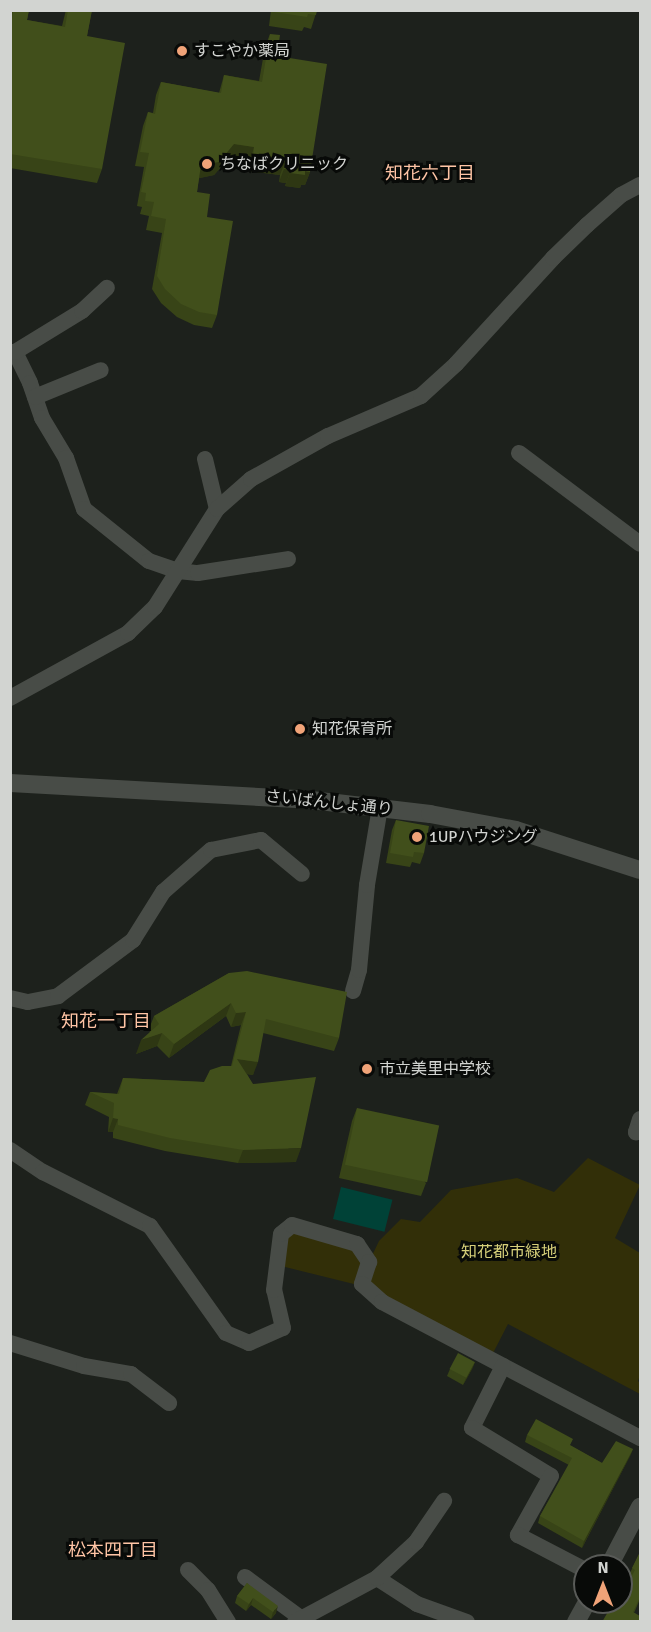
<!DOCTYPE html>
<meta charset="utf-8">
<style>
body{margin:0}
#map{position:relative;width:651px;height:1632px;overflow:hidden;background:#1d211c;font-family:Signika,"Noto Sans JP",sans-serif}
div>[style]{position:absolute}
.green>*{inset:0;background:#322f08}
.water>*{inset:0;background:#004237;transform-origin:0 0}
.minor>*{height:16px;margin:-8px;padding:0 8px;transform-origin:8px;border-radius:8px;background:#484c47}
.secondary>*{height:18px;margin:-9px;padding:0 9px;transform-origin:9px;border-radius:9px;background:#484c47}
.wall>*{inset:0;background:#384417}
.shaded-wall>*{inset:0;background:#2e3713}
.building>*{inset:0;background:#414f1b;transform-origin:0 0}
.dots>*{width:16px;height:16px;translate:-50% -50%;box-sizing:border-box;border:3px solid #080a08;border-radius:50%}
span{translate:-50% -50%;white-space:nowrap;text-align:center;line-height:1.15;-webkit-text-stroke:6px #080a08;paint-order:stroke}
.poi-label{font-size:16px;color:#d2d4d1}
.left{translate:0 -50%;text-align:left}
.street-label{font-size:16px;color:#d2d4d1}
.park-label{font-size:16px;color:#d7d07a}
.neighbourhood-label{font-size:18px;color:#ffc4a5}
.frame{position:absolute;inset:0;border:12px solid #d2d4d1;pointer-events:none}
.north{position:absolute;left:573px;top:1554px;width:60px;height:60px;box-sizing:border-box;background:#080a08;border:2px solid #595b58;border-radius:50%;rotate:0deg;font-size:16px;font-weight:700;line-height:24px;text-align:center;color:#d2d4d1}
.north::after{content:'';display:block;margin:auto;width:21px;height:27px;background:#f0a378;clip-path:polygon(50% 0,100% 100%,50% 72%,0 100%)}
</style>
<div id="map">
<div class="green">
<i style="clip-path:polygon(588px 1158px,640px 1185px,615px 1238px,640px 1253px,640px 1375px,638px 1381px,640px 1383px,640px 1394px,508px 1324px,491px 1357px,366px 1287px,277px 1265px,292px 1225px,357px 1244px,369px 1262px,379px 1241px,401px 1219px,420px 1222px,451px 1190px,517px 1178px,554px 1192px)"></i>
</div>
<div class="water">
<i style="left:341px;top:1187px;width:53px;height:33px;rotate:14deg"></i>
</div>
<div class="minor">
<i style="left:10px;top:352px;width:5px"></i>
<i style="left:15px;top:352px;width:34px;rotate:64deg"></i>
<i style="left:30px;top:383px;width:37px;rotate:71deg"></i>
<i style="left:42px;top:418px;width:47px;rotate:59deg"></i>
<i style="left:66px;top:458px;width:54px;rotate:70.6deg"></i>
<i style="left:84px;top:509px;width:83px;rotate:38.7deg"></i>
<i style="left:149px;top:561px;width:31px;rotate:19deg"></i>
<i style="left:178px;top:571px;width:20px;rotate:6deg"></i>
<i style="left:198px;top:573px;width:91px;rotate:-8.8deg"></i>
<i style="left:15px;top:352px;width:79px;rotate:-31.5deg"></i>
<i style="left:82px;top:311px;width:34px;rotate:-43deg"></i>
<i style="left:35px;top:397px;width:71px;rotate:-22.2deg"></i>
<i style="left:519px;top:453px;width:151px;rotate:36.9deg"></i>
<i style="left:205px;top:459px;width:51px;rotate:76.5deg"></i>
<i style="left:10px;top:698px;width:135px;rotate:-28.8deg"></i>
<i style="left:128px;top:633px;width:37px;rotate:-44deg"></i>
<i style="left:155px;top:607px;width:116px;rotate:-57.7deg"></i>
<i style="left:217px;top:509px;width:45px;rotate:-41.4deg"></i>
<i style="left:251px;top:479px;width:88px;rotate:-29.2deg"></i>
<i style="left:328px;top:436px;width:101px;rotate:-23.3deg"></i>
<i style="left:421px;top:396px;width:47px;rotate:-42.4deg"></i>
<i style="left:456px;top:364px;width:144px;rotate:-47.5deg"></i>
<i style="left:553px;top:258px;width:47px;rotate:-44.1deg"></i>
<i style="left:587px;top:225px;width:45px;rotate:-41.4deg"></i>
<i style="left:621px;top:195px;width:21px;rotate:-28deg"></i>
<i style="left:353px;top:991px;width:22px;rotate:-74deg"></i>
<i style="left:359px;top:970px;width:85px;rotate:-84.6deg"></i>
<i style="left:367px;top:885px;width:79px;rotate:-80.5deg"></i>
<i style="left:10px;top:998px;width:18px;rotate:13deg"></i>
<i style="left:28px;top:1002px;width:31px;rotate:-11deg"></i>
<i style="left:58px;top:996px;width:94px;rotate:-36.7deg"></i>
<i style="left:133px;top:940px;width:57px;rotate:-58deg"></i>
<i style="left:163px;top:892px;width:64px;rotate:-41.2deg"></i>
<i style="left:211px;top:850px;width:51px;rotate:-11.3deg"></i>
<i style="left:261px;top:840px;width:53px;rotate:39.7deg"></i>
<i style="left:640px;top:1119px;width:14px;rotate:107deg"></i>
<i style="left:636px;top:1132px;width:4px"></i>
<i style="left:10px;top:1150px;width:40px;rotate:34deg"></i>
<i style="left:43px;top:1172px;width:120px;rotate:26.8deg"></i>
<i style="left:150px;top:1226px;width:131px;rotate:54.6deg"></i>
<i style="left:226px;top:1333px;width:25px;rotate:23deg"></i>
<i style="left:249px;top:1343px;width:37px;rotate:-24deg"></i>
<i style="left:283px;top:1328px;width:39px;rotate:-103deg"></i>
<i style="left:274px;top:1290px;width:56px;rotate:-82.9deg"></i>
<i style="left:281px;top:1234px;width:14px;rotate:-39deg"></i>
<i style="left:292px;top:1225px;width:68px;rotate:16.3deg"></i>
<i style="left:357px;top:1244px;width:22px;rotate:56deg"></i>
<i style="left:369px;top:1262px;width:23px;rotate:108deg"></i>
<i style="left:362px;top:1284px;width:27px;rotate:42deg"></i>
<i style="left:382px;top:1302px;width:292px;rotate:27.8deg"></i>
<i style="left:10px;top:1343px;width:77px;rotate:17.3deg"></i>
<i style="left:84px;top:1366px;width:48px;rotate:9.7deg"></i>
<i style="left:131px;top:1374px;width:48px;rotate:37.3deg"></i>
<i style="left:503px;top:1366px;width:69px;rotate:116.6deg"></i>
<i style="left:472px;top:1428px;width:92px;rotate:31.3deg"></i>
<i style="left:551px;top:1476px;width:68px;rotate:119.2deg"></i>
<i style="left:518px;top:1535px;width:76px;rotate:27.6deg"></i>
<i style="left:188px;top:1570px;width:28px;rotate:45deg"></i>
<i style="left:208px;top:1590px;width:38px;rotate:58deg"></i>
<i style="left:245px;top:1577px;width:71px;rotate:36.4deg"></i>
<i style="left:377px;top:1578px;width:48px;rotate:33deg"></i>
<i style="left:417px;top:1604px;width:53px;rotate:19.8deg"></i>
<i style="left:295px;top:1622px;width:93px;rotate:-28.2deg"></i>
<i style="left:377px;top:1578px;width:53px;rotate:-42.7deg"></i>
<i style="left:416px;top:1542px;width:50px;rotate:-55.7deg"></i>
</div>
<div class="secondary">
<i style="left:10px;top:783px;width:301px;rotate:3.2deg"></i>
<i style="left:311px;top:800px;width:120px;rotate:6.7deg"></i>
<i style="left:430px;top:814px;width:87px;rotate:10.5deg"></i>
<i style="left:516px;top:830px;width:130px;rotate:17.9deg"></i>
<i style="left:609px;top:1566px;width:67px;rotate:-62.3deg"></i>
<i style="left:576px;top:1622px;width:23px;rotate:-61deg"></i>
</div>
<div class="wall">
<i style="clip-path:polygon(11px 10px,29px 10px,27px 20px,62px 26px,66px 10px,92px 10px,87px 36px,102px 169px,97px 183px,10px 168px,10px 13px)"></i>
<i style="clip-path:polygon(271px 10px,317px 10px,311px 29px,304px 27px,302px 31px,269px 26px)"></i>
<i style="clip-path:polygon(270px 34px,310px 172px,305px 185px,301px 185px,300px 188px,285px 186px,286px 183px,279px 182px,280px 175px,248px 171px,250px 161px,229px 158px,214px 175px,199px 178px,197px 192px,207px 217px,217px 315px,212px 328px,194px 325px,177px 317px,161px 303px,152px 289px,162px 233px,146px 230px,149px 216px,140px 214px,142px 207px,137px 206px,144px 167px,135px 166px,143px 126px,148px 112px,153px 113px,156px 95px,161px 82px,219px 93px,224px 75px,259px 81px,265px 47px)"></i>
<i style="clip-path:polygon(396px 820px,424px 853px,420px 864px,412px 862px,410px 867px,386px 863px,392px 830px)"></i>
<i style="clip-path:polygon(229px 973px,339px 1038px,334px 1051px,263px 1033px,253px 1075px,247px 1074px,296px 1162px,238px 1163px,165px 1151px,113px 1138px,113px 1132px,108px 1132px,109px 1117px,85px 1105px,90px 1092px,117px 1094px,123px 1078px,204px 1082px,231px 1066px,241px 1025px,231px 1027px,226px 1016px,169px 1058px,157px 1046px,136px 1054px,150px 1032px,149px 1029px,154px 1016px)"></i>
<i style="clip-path:polygon(357px 1108px,426px 1183px,421px 1196px,339px 1178px,352px 1121px)"></i>
<i style="clip-path:polygon(475px 1362px,472px 1369px,463px 1385px,447px 1376px,450px 1369px)"></i>
<i style="clip-path:polygon(527px 1435px,571px 1446px,602px 1463px,633px 1449px,630px 1456px,582px 1548px,538px 1523px,540px 1516px,569px 1465px,525px 1442px)"></i>
<i style="clip-path:polygon(640px 1552px,640px 1599px,634px 1613px,615px 1607px,631px 1577px,629px 1575px)"></i>
<i style="clip-path:polygon(247px 1583px,276px 1613px,271px 1619px,251px 1605px,246px 1611px,235px 1603px,237px 1596px)"></i>
</div>
<div class="shaded-wall">
<i style="clip-path:polygon(234px 144px,254px 147px,250px 161px,229px 158px,214px 175px,196px 179px,201px 165px)"></i>
<i style="clip-path:polygon(253px 158px,285px 162px,280px 175px,248px 171px)"></i>
<i style="clip-path:polygon(284px 169px,291px 170px,286px 183px,279px 182px)"></i>
<i style="clip-path:polygon(305px 171px,310px 172px,305px 185px,301px 185px,300px 188px,285px 186px,290px 173px)"></i>
<i style="clip-path:polygon(231px 1003px,226px 1016px,169px 1058px,174px 1044px)"></i>
<i style="clip-path:polygon(246px 1012px,241px 1025px,231px 1027px,236px 1013px)"></i>
<i style="clip-path:polygon(162px 1033px,157px 1046px,136px 1054px,141px 1040px)"></i>
<i style="clip-path:polygon(237px 1059px,258px 1062px,253px 1075px,232px 1072px)"></i>
<i style="clip-path:polygon(113px 1118px,118px 1119px,113px 1132px,108px 1132px)"></i>
<i style="clip-path:polygon(301px 1148px,296px 1162px,238px 1163px,243px 1150px)"></i>
<i style="clip-path:polygon(475px 1362px,472px 1369px,463px 1385px,466px 1378px)"></i>
<i style="clip-path:polygon(633px 1449px,630px 1456px,582px 1548px,584px 1541px)"></i>
<i style="clip-path:polygon(253px 1598px,251px 1605px,246px 1611px,249px 1604px)"></i>
<i style="clip-path:polygon(278px 1606px,276px 1613px,271px 1619px,273px 1612px)"></i>
</div>
<div class="building">
<i style="clip-path:polygon(13px 10px,29px 10px,27px 20px,65px 27px,68px 10px,92px 10px,87px 36px,125px 43px,102px 169px,10px 154px,10px 18px,12px 19px)"></i>
<i style="clip-path:polygon(274px 10px,317px 10px,316px 15px,308px 14px,307px 17px,274px 12px)"></i>
<i style="clip-path:polygon(270px 34px,280px 35px,277px 56px,327px 64px,310px 172px,305px 171px,305px 175px,290px 173px,291px 170px,284px 169px,285px 162px,253px 158px,254px 147px,234px 144px,219px 162px,201px 165px,197px 192px,210px 194px,207px 217px,233px 221px,217px 315px,199px 312px,181px 304px,165px 289px,157px 276px,166px 219px,151px 216px,154px 202px,145px 201px,146px 193px,141px 192px,149px 153px,140px 152px,148px 112px,155px 114px,161px 82px,221px 93px,224px 75px,262px 82px)"></i>
<i style="clip-path:polygon(396px 820px,429px 826px,424px 853px,414px 852px,413px 857px,390px 853px)"></i>
<i style="clip-path:polygon(247px 971px,347px 992px,339px 1038px,266px 1019px,258px 1062px,237px 1059px,253px 1084px,316px 1077px,301px 1148px,243px 1150px,170px 1138px,118px 1125px,118px 1119px,113px 1118px,114px 1103px,90px 1092px,119px 1094px,123px 1078px,204px 1082px,210px 1070px,222px 1066px,232px 1066px,246px 1012px,236px 1013px,231px 1003px,174px 1044px,162px 1033px,141px 1040px,159px 1024px,154px 1016px,229px 973px)"></i>
<i style="left:357px;top:1108px;width:84px;height:58px;rotate:12deg"></i>
<i style="left:458px;top:1353px;width:19px;height:18px;rotate:28deg"></i>
<i style="clip-path:polygon(536px 1419px,573px 1439px,570px 1445px,602px 1463px,616px 1441px,633px 1449px,584px 1541px,540px 1516px,572px 1458px,527px 1435px)"></i>
<i style="clip-path:polygon(640px 1552px,640px 1597px,633px 1612px,640px 1616px,640px 1622px,602px 1622px,612px 1605px,615px 1607px,618px 1602px,621px 1602px,621px 1596px,635px 1570px,632px 1568px)"></i>
<i style="clip-path:polygon(247px 1583px,278px 1606px,273px 1612px,253px 1598px,249px 1604px,237px 1596px)"></i>
</div>
<div class="dots">
<i style="left:182px;top:51px;background:#f0a378"></i>
<i style="left:207px;top:164px;background:#f0a378"></i>
<i style="left:300px;top:729px;background:#f0a378"></i>
<i style="left:417px;top:837px;background:#f0a378"></i>
<i style="left:367px;top:1069px;background:#f0a378"></i>
</div>
<div class="poi-label">
<span class="left" style="left:194px;top:51px">すこやか薬局</span>
<span class="left" style="left:220px;top:164px">ちなばクリニック</span>
<span class="left" style="left:312px;top:729px">知花保育所</span>
<span class="left" style="left:429px;top:837px">1UPハウジング</span>
<span class="left" style="left:379px;top:1069px">市立美里中学校</span>
</div>
<div class="street-label">
<span style="left:329px;top:803px;rotate:6deg">さいばんしょ通り</span>
</div>
<div class="park-label">
<span style="left:509px;top:1252px">知花都市緑地</span>
</div>
<div class="neighbourhood-label">
<span style="left:430px;top:173px">知花六丁目</span>
<span style="left:106px;top:1021px">知花一丁目</span>
<span style="left:113px;top:1550px">松本四丁目</span>
</div>
<div class="frame"></div>
<div class="north">N</div>
</div>
